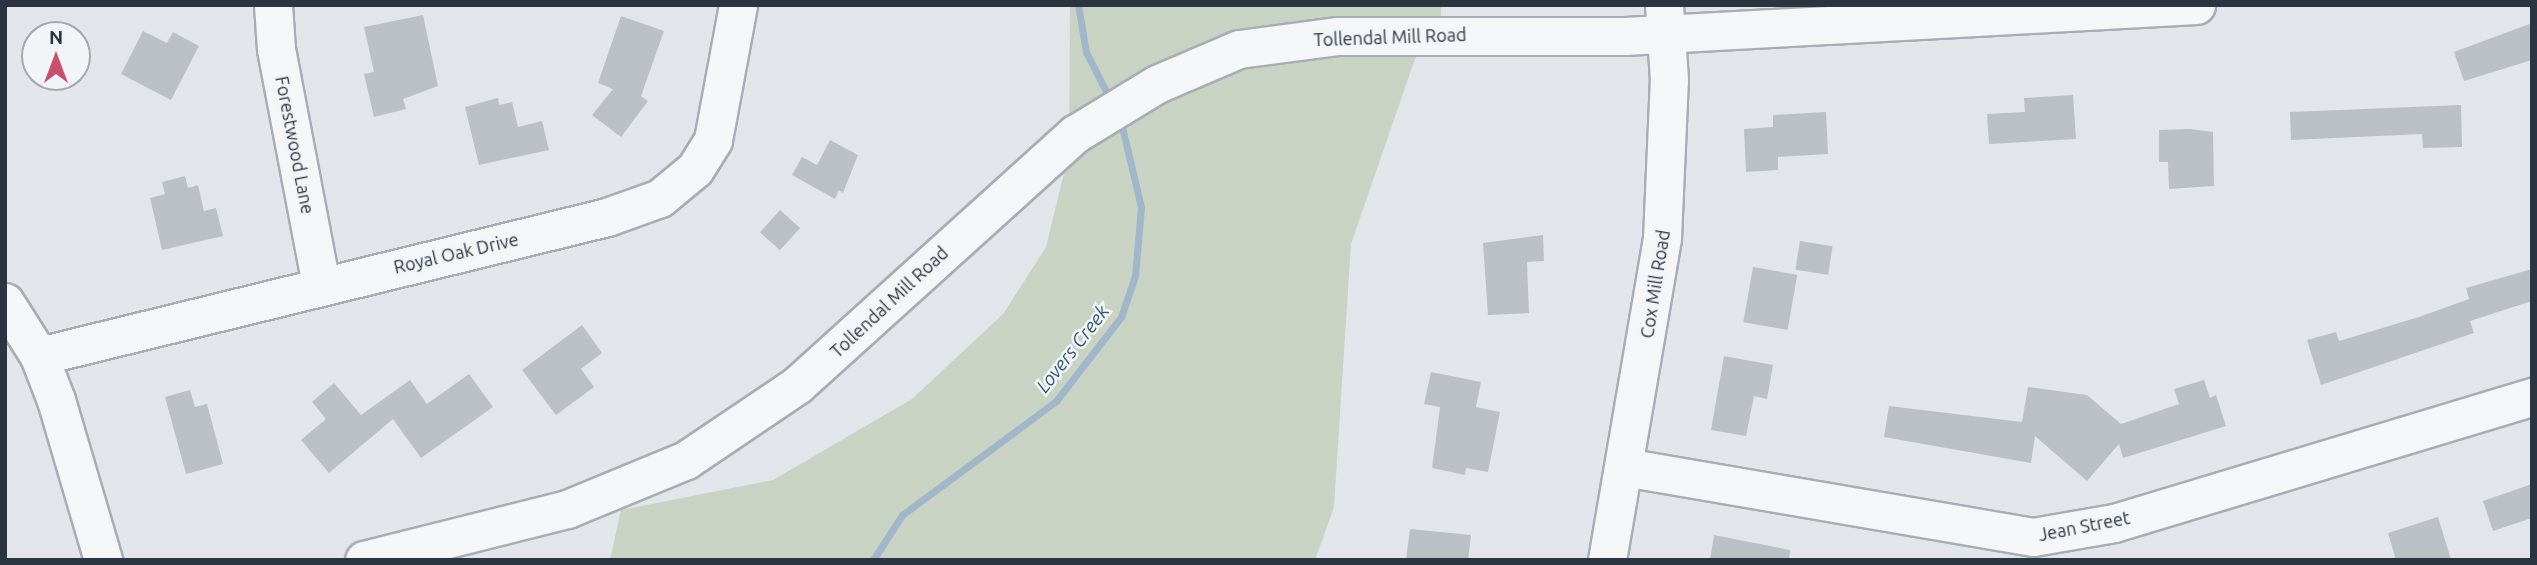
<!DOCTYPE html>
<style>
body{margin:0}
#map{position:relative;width:2537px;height:565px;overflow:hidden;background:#e2e6ea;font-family:Ubuntu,sans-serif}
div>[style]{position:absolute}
.green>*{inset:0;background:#c9d3c4}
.stream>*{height:7px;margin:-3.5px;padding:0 3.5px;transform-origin:3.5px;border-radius:3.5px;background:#9fb7c8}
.building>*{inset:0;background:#bac0c6;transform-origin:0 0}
.roads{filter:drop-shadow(2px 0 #a7adb4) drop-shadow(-2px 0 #a7adb4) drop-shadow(0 2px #a7adb4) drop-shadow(0 -2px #a7adb4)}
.minor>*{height:37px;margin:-18.5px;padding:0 18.5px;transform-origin:18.5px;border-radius:18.5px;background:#f5f6f8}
span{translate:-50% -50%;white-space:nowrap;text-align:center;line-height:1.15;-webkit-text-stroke:5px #f2f5f7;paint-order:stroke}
.street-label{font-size:18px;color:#2b3541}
.water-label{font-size:19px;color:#375773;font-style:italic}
.frame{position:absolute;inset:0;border:7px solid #2b3541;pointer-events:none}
.north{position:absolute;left:21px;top:21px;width:70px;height:70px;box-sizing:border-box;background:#f2f5f7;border:2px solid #a2a8ae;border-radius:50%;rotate:0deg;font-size:19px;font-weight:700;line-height:28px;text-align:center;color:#2b3541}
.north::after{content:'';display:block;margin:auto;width:24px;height:32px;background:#c84e6c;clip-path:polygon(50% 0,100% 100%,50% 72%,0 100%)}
</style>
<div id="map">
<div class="green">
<i style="clip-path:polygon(1070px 5px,1441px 5px,1441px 29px,1415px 59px,1351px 244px,1334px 507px,1315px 560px,610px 560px,621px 510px,773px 480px,912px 399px,1003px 314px,1046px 247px,1069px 152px)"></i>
</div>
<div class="stream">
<i style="left:1078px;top:5px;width:48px;rotate:80.3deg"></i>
<i style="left:1086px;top:52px;width:55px;rotate:63deg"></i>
<i style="left:873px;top:560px;width:54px;rotate:-57.2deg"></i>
<i style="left:902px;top:515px;width:192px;rotate:-36.5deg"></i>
<i style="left:1056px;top:401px;width:106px;rotate:-52.3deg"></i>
<i style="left:1121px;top:317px;width:43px;rotate:-71.1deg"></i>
<i style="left:1135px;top:276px;width:69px;rotate:-85deg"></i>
<i style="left:1141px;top:207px;width:91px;rotate:-103.3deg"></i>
</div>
<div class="building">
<i style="clip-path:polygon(423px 15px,438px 86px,403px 99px,406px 109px,374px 117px,364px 74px,374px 72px,364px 27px)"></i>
<i style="clip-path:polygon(621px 16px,664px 31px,641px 96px,648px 101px,621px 137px,592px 115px,613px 89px,598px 83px)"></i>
<i style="clip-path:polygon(2532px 23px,2532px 60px,2464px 81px,2454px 52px)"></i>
<i style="clip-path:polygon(143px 31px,167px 43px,173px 32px,199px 46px,171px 100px,121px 74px)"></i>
<i style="clip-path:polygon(2073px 95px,2076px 139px,1989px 144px,1987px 114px,2025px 112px,2024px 98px)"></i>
<i style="clip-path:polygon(498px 98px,499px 105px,512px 102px,518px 127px,542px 121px,549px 150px,479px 165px,465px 107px)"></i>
<i style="clip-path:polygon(2461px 105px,2462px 147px,2423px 148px,2422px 134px,2291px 140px,2290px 112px)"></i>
<i style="clip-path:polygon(1826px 112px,1828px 154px,1778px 157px,1778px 170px,1746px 172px,1744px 129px,1773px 127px,1773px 115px)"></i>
<i style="clip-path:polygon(2190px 129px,2213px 132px,2214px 186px,2169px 189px,2168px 162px,2159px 162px,2159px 130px)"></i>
<i style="clip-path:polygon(830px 140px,858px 155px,843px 193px,839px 190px,835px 199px,792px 175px,802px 157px,817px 165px)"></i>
<i style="clip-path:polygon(185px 176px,188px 188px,198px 185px,204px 211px,216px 208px,223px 236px,162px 250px,150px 198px,165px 194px,162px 182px)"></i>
<i style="left:780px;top:210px;width:27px;height:30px;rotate:42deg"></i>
<i style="clip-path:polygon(1543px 235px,1544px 261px,1527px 262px,1529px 313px,1488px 315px,1483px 243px)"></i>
<i style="left:1800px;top:241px;width:33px;height:29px;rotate:9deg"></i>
<i style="left:1753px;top:267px;width:45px;height:56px;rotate:10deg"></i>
<i style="clip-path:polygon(2532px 269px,2532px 301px,2470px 321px,2474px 333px,2321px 385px,2307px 340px,2336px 332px,2339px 341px,2419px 317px,2469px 299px,2466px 288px)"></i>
<i style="clip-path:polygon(582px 325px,602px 353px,581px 369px,594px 387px,556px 415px,522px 370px)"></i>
<i style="clip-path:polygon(1724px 356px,1773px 365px,1767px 399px,1754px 396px,1746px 436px,1711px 430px)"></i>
<i style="clip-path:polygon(1431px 372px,1481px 382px,1476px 407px,1500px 412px,1488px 472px,1466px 468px,1465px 475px,1432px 468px,1440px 407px,1424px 404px)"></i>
<i style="clip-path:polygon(469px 374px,493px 407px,421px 458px,393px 419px,329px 473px,301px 440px,326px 419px,312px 402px,334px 383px,361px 415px,410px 380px,427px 404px)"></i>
<i style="clip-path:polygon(2204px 380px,2210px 398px,2216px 395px,2226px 426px,2123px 458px,2119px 444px,2087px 481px,2035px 436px,2031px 463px,1884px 437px,1889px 406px,2022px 422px,2028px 387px,2087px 395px,2121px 424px,2179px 404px,2174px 389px)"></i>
<i style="clip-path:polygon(190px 390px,195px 407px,207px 404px,223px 464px,186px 474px,165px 397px)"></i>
<i style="clip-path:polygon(2532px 484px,2532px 518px,2493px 531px,2483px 501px)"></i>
<i style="clip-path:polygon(2438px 517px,2451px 560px,2396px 560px,2388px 533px)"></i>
<i style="clip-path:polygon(1410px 529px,1471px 535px,1468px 560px,1406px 560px)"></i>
<i style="clip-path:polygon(1714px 535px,1790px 550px,1789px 560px,1710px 560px)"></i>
</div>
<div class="roads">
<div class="minor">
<i style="left:273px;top:5px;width:44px;rotate:86.1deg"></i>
<i style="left:276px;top:49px;width:239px;rotate:79.2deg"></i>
<i style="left:5px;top:302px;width:64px;rotate:57.8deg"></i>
<i style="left:39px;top:356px;width:47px;rotate:68.9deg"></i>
<i style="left:56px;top:400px;width:167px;rotate:73.6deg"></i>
<i style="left:39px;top:356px;width:585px;rotate:-13.75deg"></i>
<i style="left:607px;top:217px;width:56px;rotate:-19.7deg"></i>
<i style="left:660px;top:198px;width:45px;rotate:-39.6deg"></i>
<i style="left:695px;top:169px;width:34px;rotate:-58deg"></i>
<i style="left:713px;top:140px;width:137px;rotate:-79.5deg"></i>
<i style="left:1624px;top:467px;width:415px;rotate:9.7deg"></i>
<i style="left:2033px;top:537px;width:82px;rotate:-9.8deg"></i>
<i style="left:2114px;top:523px;width:437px;rotate:-16.8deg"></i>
<i style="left:364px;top:560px;width:209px;rotate:-14.1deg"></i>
<i style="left:567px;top:509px;width:129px;rotate:-22.4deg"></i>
<i style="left:686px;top:460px;width:134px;rotate:-34deg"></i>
<i style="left:797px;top:385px;width:375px;rotate:-42.1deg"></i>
<i style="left:1075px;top:134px;width:96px;rotate:-31.4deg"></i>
<i style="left:1157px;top:84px;width:89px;rotate:-23.1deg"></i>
<i style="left:1239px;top:49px;width:100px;rotate:-7.5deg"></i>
<i style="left:1338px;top:36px;width:287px"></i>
<i style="left:1625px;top:36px;width:572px;rotate:-3.11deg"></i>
<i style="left:1607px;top:560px;width:327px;rotate:-80.3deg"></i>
<i style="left:1662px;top:238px;width:158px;rotate:-87.5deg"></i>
<i style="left:1669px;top:80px;width:75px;rotate:-93.8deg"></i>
</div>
</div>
<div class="street-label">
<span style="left:1390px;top:37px;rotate:-2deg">Tollendal Mill Road</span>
<span style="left:295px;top:145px;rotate:79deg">Forestwood Lane</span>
<span style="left:456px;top:253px;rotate:-13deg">Royal Oak Drive</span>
<span style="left:1655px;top:284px;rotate:-81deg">Cox Mill Road</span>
<span style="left:889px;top:302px;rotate:-43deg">Tollendal Mill Road</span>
<span style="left:2084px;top:526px;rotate:-11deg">Jean Street</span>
</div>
<div class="water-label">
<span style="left:1073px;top:349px;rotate:-52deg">Lovers Creek</span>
</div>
<div class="frame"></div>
<div class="north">N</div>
</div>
